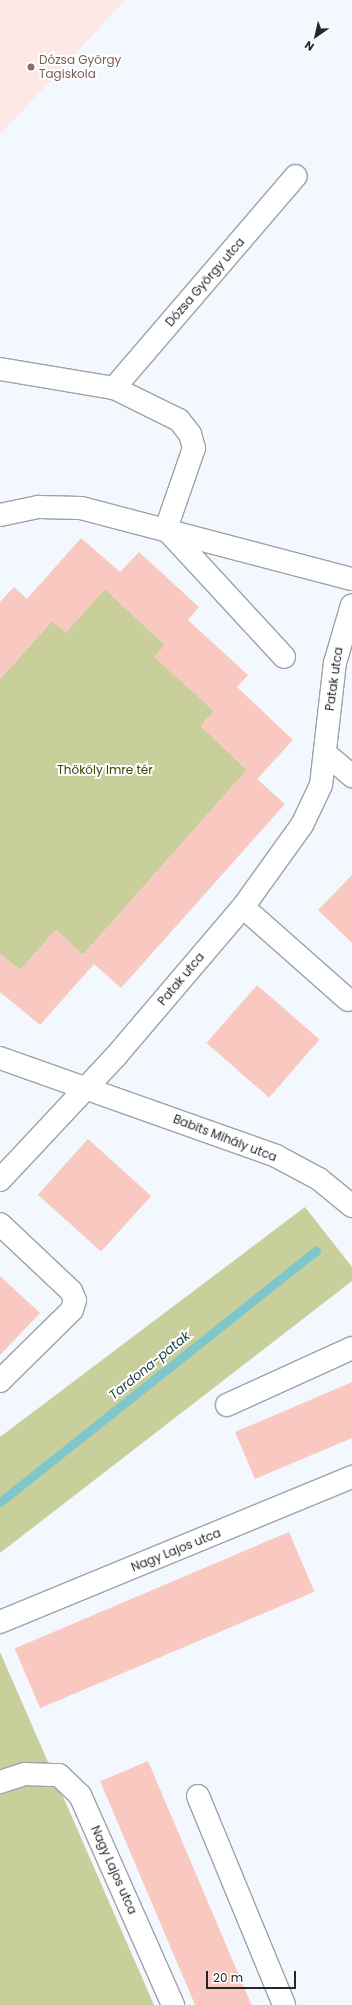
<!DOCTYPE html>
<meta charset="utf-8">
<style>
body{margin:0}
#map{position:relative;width:352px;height:2005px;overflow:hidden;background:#f3f8fe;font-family:Poppins,sans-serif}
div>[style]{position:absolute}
.education>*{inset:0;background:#fee8e5}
.green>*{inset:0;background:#c8cf9b}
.stream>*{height:9px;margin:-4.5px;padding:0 4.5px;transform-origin:4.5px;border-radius:4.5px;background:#80c7cc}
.building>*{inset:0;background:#f9c8c1;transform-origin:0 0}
.roads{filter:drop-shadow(1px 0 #9da3a9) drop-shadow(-1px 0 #9da3a9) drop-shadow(0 1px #9da3a9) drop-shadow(0 -1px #9da3a9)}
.minor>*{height:22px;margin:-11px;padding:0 11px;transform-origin:11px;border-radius:11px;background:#fff}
.dots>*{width:11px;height:11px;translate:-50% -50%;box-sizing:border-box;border:2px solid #fff;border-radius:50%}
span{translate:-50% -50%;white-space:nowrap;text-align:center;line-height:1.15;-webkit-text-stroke:4px #fff;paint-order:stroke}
.education-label{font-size:12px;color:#785e54}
.left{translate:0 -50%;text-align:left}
.street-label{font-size:12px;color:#242629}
.park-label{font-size:12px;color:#3f4302}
.water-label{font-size:13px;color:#1c3f42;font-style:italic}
.north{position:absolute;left:296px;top:16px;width:40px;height:40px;-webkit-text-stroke:3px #fff;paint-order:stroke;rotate:214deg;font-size:11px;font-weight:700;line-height:16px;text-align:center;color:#242629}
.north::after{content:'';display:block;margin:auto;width:14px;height:18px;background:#242629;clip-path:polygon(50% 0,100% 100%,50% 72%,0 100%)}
.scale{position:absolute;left:206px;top:1971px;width:90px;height:18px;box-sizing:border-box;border:2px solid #242629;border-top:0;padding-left:5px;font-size:12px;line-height:14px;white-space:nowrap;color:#242629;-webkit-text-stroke:3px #fff;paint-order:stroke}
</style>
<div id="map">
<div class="education">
<i style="clip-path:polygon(0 0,125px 0,0 135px)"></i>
</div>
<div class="green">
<i style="clip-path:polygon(105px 589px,165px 645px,155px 657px,214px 711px,201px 726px,247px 770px,83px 955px,56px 930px,20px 970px,0 954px,0 679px,52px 621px)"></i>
<i style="clip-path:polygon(305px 1207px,352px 1267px,352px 1281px,0 1553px,0 1437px)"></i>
<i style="clip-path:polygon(0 1652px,154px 2005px,0 2005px)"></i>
</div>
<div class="stream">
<i style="left:0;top:1502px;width:404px;rotate:-38.5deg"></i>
</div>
<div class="building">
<i style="clip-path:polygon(81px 538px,120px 572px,139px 552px,199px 607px,188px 620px,248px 675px,237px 687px,293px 740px,257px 779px,285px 804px,121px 988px,94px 964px,40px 1025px,0 992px,0 954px,20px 970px,56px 930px,83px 955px,247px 770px,201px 726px,214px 711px,154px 657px,165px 645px,105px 589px,66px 633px,52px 621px,0 679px,0 602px,14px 587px,27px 599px)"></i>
<i style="clip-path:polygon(352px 875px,352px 943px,318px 910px)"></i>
<i style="left:257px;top:985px;width:83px;height:77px;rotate:41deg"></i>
<i style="left:88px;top:1139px;width:85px;height:75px;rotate:42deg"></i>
<i style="clip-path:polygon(0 1276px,40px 1313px,0 1355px)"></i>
<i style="clip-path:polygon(352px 1382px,352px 1438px,255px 1479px,235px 1432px)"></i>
<i style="left:289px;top:1532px;width:65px;height:298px;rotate:67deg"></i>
<i style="left:148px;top:1761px;width:265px;height:52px;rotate:67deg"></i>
</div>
<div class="roads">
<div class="minor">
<i style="left:0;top:369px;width:116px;rotate:9.5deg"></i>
<i style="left:114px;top:388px;width:72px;rotate:26.2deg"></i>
<i style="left:179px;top:420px;width:18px;rotate:52deg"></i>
<i style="left:190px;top:434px;width:15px;rotate:74deg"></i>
<i style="left:194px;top:448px;width:86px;rotate:109.1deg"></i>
<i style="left:166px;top:529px;width:174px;rotate:47.3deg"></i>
<i style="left:114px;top:388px;width:279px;rotate:-49.4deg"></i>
<i style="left:0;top:515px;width:40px;rotate:-12deg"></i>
<i style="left:39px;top:507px;width:42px;rotate:1.4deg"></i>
<i style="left:81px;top:508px;width:280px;rotate:14.7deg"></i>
<i style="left:327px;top:755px;width:33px;rotate:40deg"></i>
<i style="left:243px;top:907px;width:140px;rotate:41.5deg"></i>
<i style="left:0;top:1058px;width:293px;rotate:19.5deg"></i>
<i style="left:276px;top:1156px;width:49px;rotate:28.1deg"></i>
<i style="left:319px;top:1179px;width:43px;rotate:39.3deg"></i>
<i style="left:0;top:1180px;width:170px;rotate:-46.9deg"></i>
<i style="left:116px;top:1056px;width:196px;rotate:-49.6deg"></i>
<i style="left:243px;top:907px;width:101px;rotate:-54.3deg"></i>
<i style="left:302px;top:825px;width:44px;rotate:-64.6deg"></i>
<i style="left:321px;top:785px;width:123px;rotate:-83.5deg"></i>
<i style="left:335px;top:663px;width:60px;rotate:-73.7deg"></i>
<i style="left:0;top:1224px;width:98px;rotate:43.3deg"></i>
<i style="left:71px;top:1291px;width:10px;rotate:66deg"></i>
<i style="left:75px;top:1300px;width:10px;rotate:107deg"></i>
<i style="left:72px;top:1310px;width:101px;rotate:135.4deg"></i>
<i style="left:227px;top:1405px;width:137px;rotate:-24.5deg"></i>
<i style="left:0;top:1622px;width:381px;rotate:-22.4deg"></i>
<i style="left:0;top:1782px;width:26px;rotate:-18deg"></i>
<i style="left:25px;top:1774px;width:34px;rotate:2deg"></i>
<i style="left:59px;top:1775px;width:29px;rotate:44deg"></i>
<i style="left:80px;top:1795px;width:230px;rotate:66.1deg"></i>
<i style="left:198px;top:1796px;width:226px;rotate:67.6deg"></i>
</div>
</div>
<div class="dots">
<i style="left:31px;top:67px;background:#8d6e63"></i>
</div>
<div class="education-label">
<span class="left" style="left:39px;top:67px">Dózsa György<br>Tagiskola</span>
</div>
<div class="street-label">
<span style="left:205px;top:282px;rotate:-49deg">Dózsa György utca</span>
<span style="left:334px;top:679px;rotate:-82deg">Patak utca</span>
<span style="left:181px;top:979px;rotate:-50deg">Patak utca</span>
<span style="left:225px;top:1138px;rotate:21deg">Babits Mihály utca</span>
<span style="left:176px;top:1550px;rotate:-22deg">Nagy Lajos utca</span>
<span style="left:114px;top:1870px;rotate:66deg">Nagy Lajos utca</span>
</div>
<div class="park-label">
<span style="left:105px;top:770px">Thököly Imre tér</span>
</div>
<div class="water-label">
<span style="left:150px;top:1366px;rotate:-39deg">Tardona-patak</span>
</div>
<div class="north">N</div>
<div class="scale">20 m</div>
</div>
